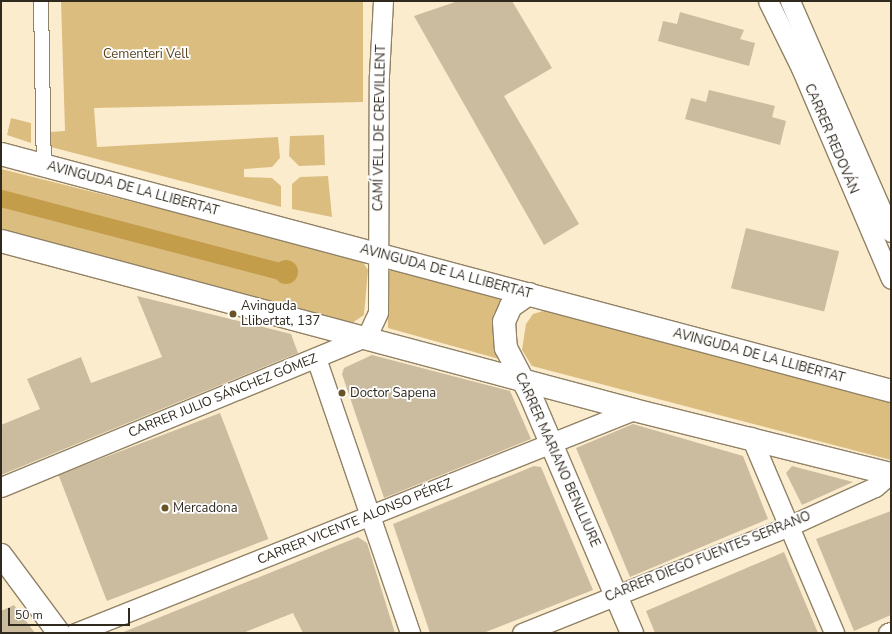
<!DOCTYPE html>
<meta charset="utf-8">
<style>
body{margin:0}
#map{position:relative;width:892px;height:634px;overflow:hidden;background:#fcecce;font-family:"Nunito Sans",sans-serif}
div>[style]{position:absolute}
.green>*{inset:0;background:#dcbd80}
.water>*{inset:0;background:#c49d4b}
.round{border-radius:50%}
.canal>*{height:17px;margin:-8.5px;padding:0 8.5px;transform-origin:8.5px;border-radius:8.5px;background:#c49d4b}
.building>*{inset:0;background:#ccbc9f;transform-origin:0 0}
.roads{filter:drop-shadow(1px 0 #918266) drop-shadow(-1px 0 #918266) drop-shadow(0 1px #918266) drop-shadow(0 -1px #918266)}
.pedestrian>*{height:14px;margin:-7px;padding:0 7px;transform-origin:7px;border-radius:7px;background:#fff}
.minor>*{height:19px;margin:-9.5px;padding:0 9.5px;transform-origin:9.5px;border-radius:9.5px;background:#fff}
.tertiary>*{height:22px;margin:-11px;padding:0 11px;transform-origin:11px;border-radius:11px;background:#fff}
.secondary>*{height:22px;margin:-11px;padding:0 11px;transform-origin:11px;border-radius:11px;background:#fff}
.trunk>*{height:22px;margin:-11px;padding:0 11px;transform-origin:11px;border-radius:11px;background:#fff}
.dots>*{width:11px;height:11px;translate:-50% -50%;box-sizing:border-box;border:2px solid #fff;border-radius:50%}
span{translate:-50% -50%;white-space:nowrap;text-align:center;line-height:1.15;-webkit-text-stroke:3.5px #fff;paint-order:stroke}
.park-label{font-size:13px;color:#564421}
.street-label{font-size:13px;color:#2f291e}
.poi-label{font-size:13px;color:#2f291e}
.left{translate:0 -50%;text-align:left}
.frame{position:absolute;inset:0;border:2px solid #2f291e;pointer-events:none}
.scale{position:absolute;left:8px;top:608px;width:122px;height:18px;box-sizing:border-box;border:2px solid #2f291e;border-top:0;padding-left:5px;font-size:12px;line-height:14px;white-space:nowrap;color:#2f291e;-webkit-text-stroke:3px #fff;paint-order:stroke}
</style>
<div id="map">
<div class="green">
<i style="clip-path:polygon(61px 1px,363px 1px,363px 102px,94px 108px,97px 147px,278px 137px,280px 158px,272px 167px,244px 169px,244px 177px,272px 178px,281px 186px,281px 207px,51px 147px,50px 132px,65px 131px)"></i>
<i style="clip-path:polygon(11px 118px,31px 123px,31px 143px,7px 135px)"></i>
<i style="clip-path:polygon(324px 135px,325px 165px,299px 166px,289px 156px,290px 136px)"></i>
<i style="clip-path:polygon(1px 169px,361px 259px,368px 270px,364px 315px,352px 323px,1px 229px)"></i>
<i style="clip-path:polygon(328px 176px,332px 217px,292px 209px,292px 184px,300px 177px)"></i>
<i style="clip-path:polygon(394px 268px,503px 298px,493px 315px,493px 341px,499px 359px,388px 328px,387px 273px)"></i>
<i style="clip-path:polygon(550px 309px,891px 398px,891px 460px,532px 366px,522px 350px,526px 324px,533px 314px)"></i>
</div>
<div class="water">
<i class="round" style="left:274px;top:260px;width:24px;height:24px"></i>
</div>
<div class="canal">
<i style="left:1px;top:198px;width:288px;rotate:14.7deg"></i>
</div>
<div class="building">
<i style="clip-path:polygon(458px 1px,512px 1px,552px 68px,504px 96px,579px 224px,544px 245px,414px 16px)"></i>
<i style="clip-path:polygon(680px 12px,744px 30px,740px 39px,755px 43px,749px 66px,658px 41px,663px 21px,677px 24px)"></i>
<i style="clip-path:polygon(709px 90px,775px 106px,772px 117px,786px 121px,780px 145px,685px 119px,691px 98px,706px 102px)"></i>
<i style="left:746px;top:228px;width:96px;height:62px;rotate:14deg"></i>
<i style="clip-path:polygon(137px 296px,291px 334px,298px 353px,1px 475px,1px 425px,40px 409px,27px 379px,81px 357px,91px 383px,162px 357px)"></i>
<i style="clip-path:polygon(372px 355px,510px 391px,531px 439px,384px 498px,342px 374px,344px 368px)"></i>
<i style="left:220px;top:413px;width:135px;height:173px;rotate:69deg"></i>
<i style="clip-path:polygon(633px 424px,743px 456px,768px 519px,630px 577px,576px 448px)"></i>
<i style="clip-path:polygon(534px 466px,541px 467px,593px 590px,483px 633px,430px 633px,393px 524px)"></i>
<i style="clip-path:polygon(792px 466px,853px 482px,802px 505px,786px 473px)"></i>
<i style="clip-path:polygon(891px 511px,891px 615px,854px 631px,816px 539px)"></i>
<i style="clip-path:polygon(358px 537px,367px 543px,395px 633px,303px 633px,293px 613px,243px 633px,121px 633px)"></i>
<i style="clip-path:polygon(784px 552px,818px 633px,655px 633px,646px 611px)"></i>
<i style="clip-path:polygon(14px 605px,35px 633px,1px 633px,1px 611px)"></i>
</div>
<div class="roads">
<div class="pedestrian">
<i style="left:41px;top:1px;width:164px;rotate:89deg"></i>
</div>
<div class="minor">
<i style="left:768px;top:1px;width:75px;rotate:63.8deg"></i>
<i style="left:801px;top:68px;width:229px;rotate:66.9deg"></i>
<i style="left:790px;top:1px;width:252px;rotate:66.4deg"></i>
<i style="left:316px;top:358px;width:291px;rotate:71.1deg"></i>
<i style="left:751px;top:437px;width:213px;rotate:67deg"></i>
<i style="left:1px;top:487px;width:396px;rotate:-22.4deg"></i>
<i style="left:367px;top:336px;width:26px;rotate:-65deg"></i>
<i style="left:378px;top:312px;width:237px;rotate:-89.8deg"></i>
<i style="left:379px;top:75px;width:74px;rotate:-86.9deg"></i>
<i style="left:75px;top:633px;width:602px;rotate:-21.75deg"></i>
<i style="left:522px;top:633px;width:288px;rotate:-21.8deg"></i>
<i style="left:789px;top:526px;width:94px;rotate:-24.4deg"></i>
<i style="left:875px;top:487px;width:20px;rotate:-41deg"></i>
<i style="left:888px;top:633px;width:3px;rotate:-18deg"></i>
</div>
<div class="tertiary">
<i style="left:529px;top:294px;width:22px;rotate:146deg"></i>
<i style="left:511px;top:306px;width:17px;rotate:114deg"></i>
<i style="left:504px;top:322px;width:26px;rotate:86deg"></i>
<i style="left:506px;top:348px;width:52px;rotate:62.4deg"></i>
<i style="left:530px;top:394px;width:260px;rotate:66.9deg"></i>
</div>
<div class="secondary">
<i style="left:1px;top:555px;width:97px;rotate:53.4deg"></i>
</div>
<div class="trunk">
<i style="left:1px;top:154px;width:921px;rotate:14.91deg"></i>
<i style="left:1px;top:241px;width:655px;rotate:14.95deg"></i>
<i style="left:634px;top:410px;width:265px;rotate:14deg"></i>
</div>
</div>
<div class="dots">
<i style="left:233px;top:314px;background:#6a5323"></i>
<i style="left:342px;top:393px;background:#6a5323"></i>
<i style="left:165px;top:508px;background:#6a5323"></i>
</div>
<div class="park-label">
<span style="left:146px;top:54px">Cementeri Vell</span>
</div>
<div class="street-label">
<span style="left:380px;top:128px;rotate:-89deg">CAMÍ VELL DE CREVILLENT</span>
<span style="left:831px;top:139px;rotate:67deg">CARRER REDOVÁN</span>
<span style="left:133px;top:189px;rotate:15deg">AVINGUDA DE LA LLIBERTAT</span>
<span style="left:446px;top:272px;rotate:15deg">AVINGUDA DE LA LLIBERTAT</span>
<span style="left:759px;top:356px;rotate:15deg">AVINGUDA DE LA LLIBERTAT</span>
<span style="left:223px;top:396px;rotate:-22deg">CARRER JULIO SÁNCHEZ GÓMEZ</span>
<span style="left:557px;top:460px;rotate:66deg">CARRER MARIANO BENLLIURE</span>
<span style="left:355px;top:522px;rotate:-22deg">CARRER VICENTE ALONSO PÉREZ</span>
<span style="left:708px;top:557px;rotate:-22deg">CARRER DIEGO FUENTES SERRANO</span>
</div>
<div class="poi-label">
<span class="left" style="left:241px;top:314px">Avinguda<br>Llibertat, 137</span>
<span class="left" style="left:350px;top:393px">Doctor Sapena</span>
<span class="left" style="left:173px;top:508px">Mercadona</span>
</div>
<div class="frame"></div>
<div class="scale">50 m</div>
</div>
